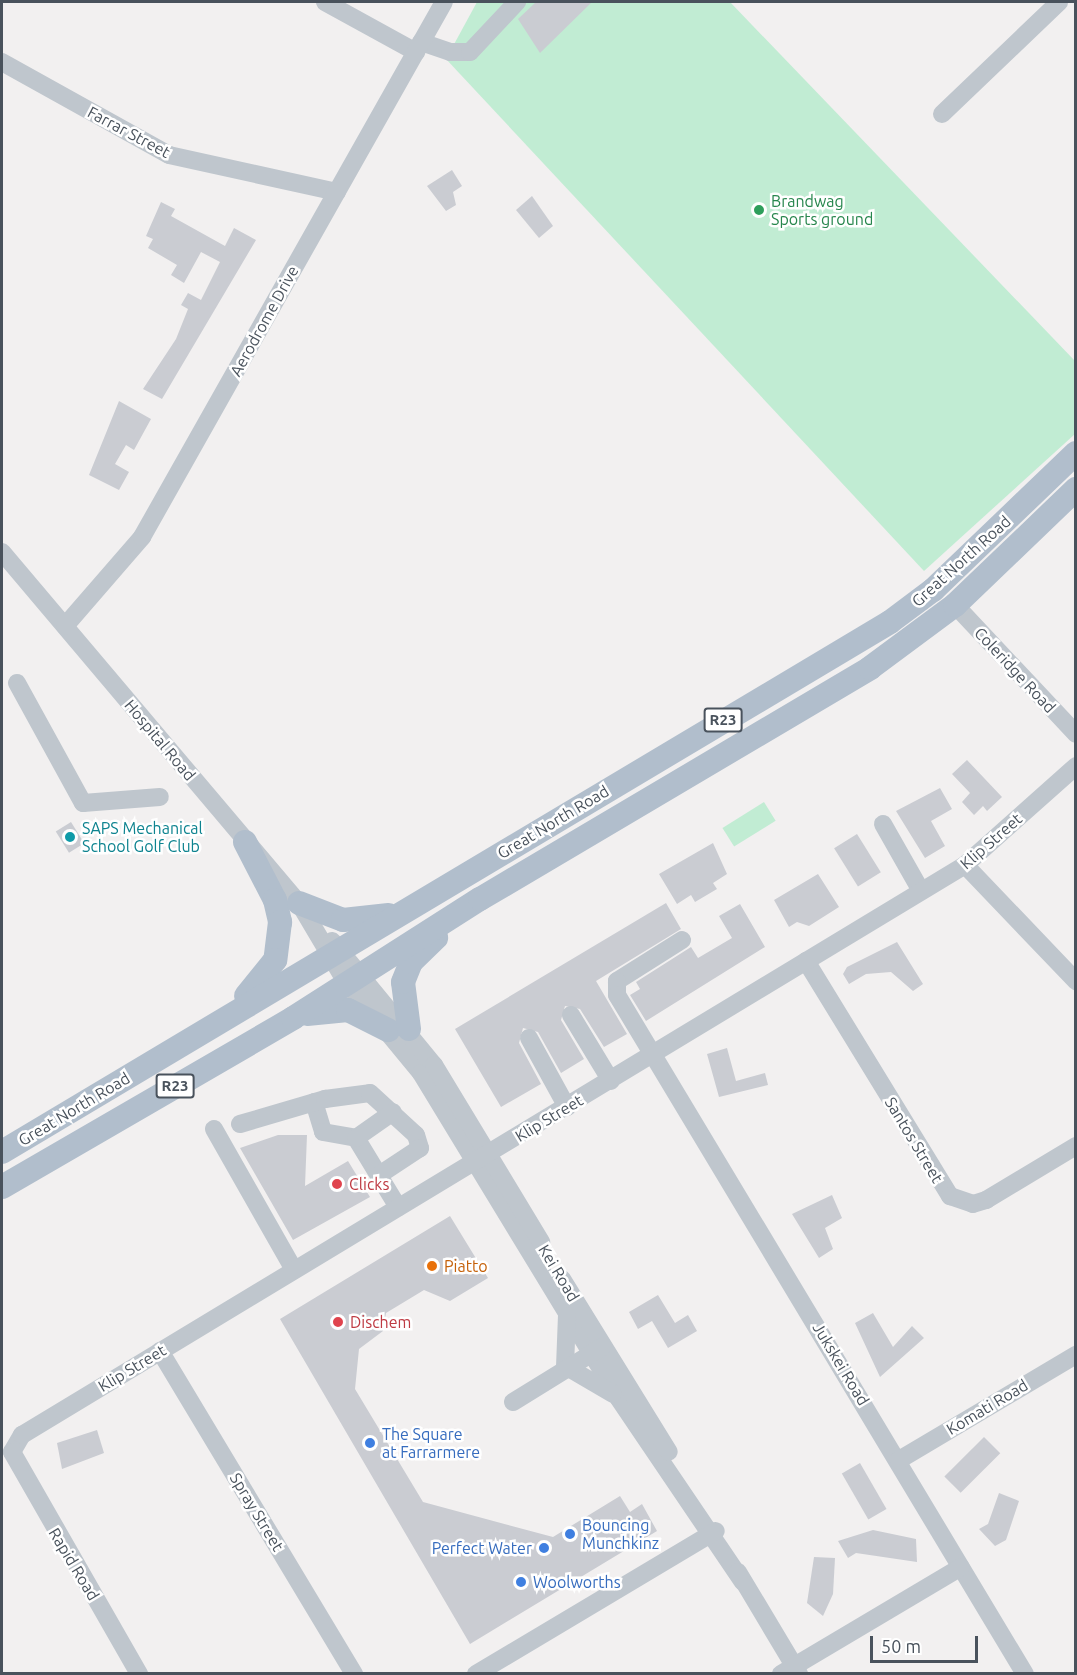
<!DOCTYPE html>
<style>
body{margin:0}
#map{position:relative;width:1077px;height:1675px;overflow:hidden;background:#f2f0f0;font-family:Ubuntu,sans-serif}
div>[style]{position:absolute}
.green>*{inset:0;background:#c1ecd3;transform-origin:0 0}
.building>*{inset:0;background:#caccd2;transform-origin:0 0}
.minor>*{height:18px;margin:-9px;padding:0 9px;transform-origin:9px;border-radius:9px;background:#bfc6cd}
.major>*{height:24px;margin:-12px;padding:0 12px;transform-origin:12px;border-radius:12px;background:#b1becc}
.dots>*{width:16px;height:16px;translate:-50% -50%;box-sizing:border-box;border:3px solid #fff;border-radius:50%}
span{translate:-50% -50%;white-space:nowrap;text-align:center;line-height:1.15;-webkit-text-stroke:5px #fff;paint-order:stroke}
.shield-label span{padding:2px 4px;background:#fff;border:2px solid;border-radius:4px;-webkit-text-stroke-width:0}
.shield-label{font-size:15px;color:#49525c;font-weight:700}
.street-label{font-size:16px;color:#49525c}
.leisure-label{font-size:16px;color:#27864d}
.left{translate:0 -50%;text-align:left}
.culture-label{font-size:16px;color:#0d838f}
.health-label{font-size:16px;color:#be3a42}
.food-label{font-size:16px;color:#c56008}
.shop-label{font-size:16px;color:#366cbe}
.right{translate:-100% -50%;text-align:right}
.frame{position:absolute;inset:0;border:3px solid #49525c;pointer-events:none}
.scale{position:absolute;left:870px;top:1636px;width:108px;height:27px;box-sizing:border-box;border:3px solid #49525c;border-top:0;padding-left:8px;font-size:18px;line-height:21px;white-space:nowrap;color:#49525c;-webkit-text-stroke:4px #fff;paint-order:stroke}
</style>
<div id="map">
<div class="green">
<i style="clip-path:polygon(477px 2px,730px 2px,1075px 361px,1075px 434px,924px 571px,446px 59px)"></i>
<i style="left:764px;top:802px;width:22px;height:49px;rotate:58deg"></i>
</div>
<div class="building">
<i style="clip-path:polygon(536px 2px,592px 2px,540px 53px,518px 19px)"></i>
<i style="clip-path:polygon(452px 170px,462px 186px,453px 192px,456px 205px,446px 211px,427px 186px)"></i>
<i style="clip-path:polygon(532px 196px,553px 226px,539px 238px,516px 210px)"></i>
<i style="clip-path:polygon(161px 202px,175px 209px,171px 216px,225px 246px,234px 228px,256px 240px,162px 399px,143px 389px,176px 339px,188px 309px,181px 305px,188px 293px,201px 300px,220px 262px,201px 252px,184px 283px,171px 275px,177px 265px,148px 248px,153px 239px,146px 236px)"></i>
<i style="clip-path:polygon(119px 401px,151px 419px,134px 450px,126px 445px,115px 464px,129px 472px,119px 490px,89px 475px)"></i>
<i style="clip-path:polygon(967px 760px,1002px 797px,987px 811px,983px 806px,974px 815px,962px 802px,970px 793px,952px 774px)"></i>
<i style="clip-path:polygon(940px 788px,952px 809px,931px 821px,945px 846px,925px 858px,896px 811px)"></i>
<i style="left:71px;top:822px;width:25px;height:18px;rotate:58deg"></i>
<i style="left:857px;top:834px;width:45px;height:27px;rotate:58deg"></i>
<i style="clip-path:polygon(713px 843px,727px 874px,713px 883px,717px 889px,695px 902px,691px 895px,677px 904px,659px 874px)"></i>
<i style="clip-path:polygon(818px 874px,839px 907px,809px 926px,797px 922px,789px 927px,774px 900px)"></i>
<i style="clip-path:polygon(666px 903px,681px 929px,596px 981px,627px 1034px,604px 1047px,580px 1009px,565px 1006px,561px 1020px,584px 1059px,561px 1073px,538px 1032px,523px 1028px,519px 1043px,541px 1084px,501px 1107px,455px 1029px)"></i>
<i style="clip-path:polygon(740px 904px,765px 947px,646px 1021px,630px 995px,640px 989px,636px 982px,691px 947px,698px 958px,732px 938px,719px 916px)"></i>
<i style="clip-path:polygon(897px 942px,923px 984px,913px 991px,891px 972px,866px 974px,849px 984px,843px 974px,847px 967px)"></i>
<i style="clip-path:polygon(727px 1048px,736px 1081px,765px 1073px,768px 1085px,719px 1097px,707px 1054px)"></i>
<i style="clip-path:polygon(278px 1135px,307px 1135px,305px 1186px,348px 1161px,370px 1197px,293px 1240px,240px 1148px)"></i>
<i style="clip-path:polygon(832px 1195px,842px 1218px,825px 1228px,833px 1249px,819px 1258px,792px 1214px)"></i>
<i style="clip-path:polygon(450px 1216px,488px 1278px,450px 1301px,424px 1290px,386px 1313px,383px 1331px,359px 1349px,355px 1389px,423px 1502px,553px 1537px,620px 1496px,630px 1512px,642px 1504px,657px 1531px,470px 1644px,280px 1319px)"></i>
<i style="clip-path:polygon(658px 1295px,675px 1323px,688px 1315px,697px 1331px,668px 1348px,652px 1321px,638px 1329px,629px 1312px)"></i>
<i style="clip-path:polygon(873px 1313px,893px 1347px,912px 1326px,924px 1338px,880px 1377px,855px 1323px)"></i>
<i style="clip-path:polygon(97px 1430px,104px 1453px,62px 1469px,57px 1443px)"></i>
<i style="left:984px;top:1437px;width:23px;height:56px;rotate:45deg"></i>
<i style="left:860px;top:1463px;width:53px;height:21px;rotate:60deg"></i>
<i style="clip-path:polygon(999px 1493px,1019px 1501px,1006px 1540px,995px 1546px,979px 1529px,988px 1524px)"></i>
<i style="clip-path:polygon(873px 1530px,916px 1539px,917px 1562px,856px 1553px,848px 1558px,838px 1541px)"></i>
<i style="clip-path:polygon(814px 1557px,835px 1558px,833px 1594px,823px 1616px,807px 1603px)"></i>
</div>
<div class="minor">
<i style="left:325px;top:2px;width:104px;rotate:28.8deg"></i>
<i style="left:421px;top:42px;width:31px;rotate:19deg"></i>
<i style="left:450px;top:52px;width:20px"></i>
<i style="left:470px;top:52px;width:69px;rotate:-46.8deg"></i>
<i style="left:2px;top:62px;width:191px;rotate:29.1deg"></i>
<i style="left:169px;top:155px;width:172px;rotate:12.4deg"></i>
<i style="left:942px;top:114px;width:162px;rotate:-43.7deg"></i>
<i style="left:2px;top:552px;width:460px;rotate:49.8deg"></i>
<i style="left:299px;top:903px;width:92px;rotate:59.3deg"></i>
<i style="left:346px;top:982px;width:118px;rotate:50.5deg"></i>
<i style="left:421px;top:1073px;width:381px;rotate:58.7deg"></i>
<i style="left:619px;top:1399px;width:221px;rotate:55.9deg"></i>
<i style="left:955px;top:605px;width:177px;rotate:46.8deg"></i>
<i style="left:65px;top:626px;width:118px;rotate:-49.1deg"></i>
<i style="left:142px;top:537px;width:614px;rotate:-60.56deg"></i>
<i style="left:17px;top:683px;width:137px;rotate:61.2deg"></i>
<i style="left:83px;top:803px;width:77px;rotate:-4.5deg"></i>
<i style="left:883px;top:824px;width:77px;rotate:60.4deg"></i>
<i style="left:965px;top:865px;width:161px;rotate:46.3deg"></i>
<i style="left:682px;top:940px;width:77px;rotate:147.8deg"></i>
<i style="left:617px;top:981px;width:14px;rotate:90deg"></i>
<i style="left:617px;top:995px;width:792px;rotate:59deg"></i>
<i style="left:332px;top:941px;width:161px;rotate:50.6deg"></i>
<i style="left:434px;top:1065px;width:207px;rotate:58.8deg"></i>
<i style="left:806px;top:961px;width:276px;rotate:58.5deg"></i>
<i style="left:950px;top:1196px;width:24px;rotate:19deg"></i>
<i style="left:973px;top:1204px;width:14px;rotate:-17deg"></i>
<i style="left:986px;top:1200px;width:105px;rotate:-31deg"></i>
<i style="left:571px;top:1015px;width:77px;rotate:58.8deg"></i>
<i style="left:529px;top:1038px;width:79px;rotate:61.2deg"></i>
<i style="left:314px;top:1102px;width:31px;rotate:73deg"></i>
<i style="left:323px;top:1132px;width:34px;rotate:10deg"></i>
<i style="left:356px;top:1138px;width:81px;rotate:58.7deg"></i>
<i style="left:240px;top:1124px;width:89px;rotate:-16.4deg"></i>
<i style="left:325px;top:1099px;width:45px;rotate:-7.6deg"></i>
<i style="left:370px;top:1093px;width:62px;rotate:42.4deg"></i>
<i style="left:416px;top:1135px;width:14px;rotate:73deg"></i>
<i style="left:420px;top:1148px;width:49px;rotate:146.6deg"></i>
<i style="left:214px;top:1129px;width:162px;rotate:60.4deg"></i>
<i style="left:356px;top:1138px;width:45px;rotate:-35.1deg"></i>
<i style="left:562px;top:1279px;width:203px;rotate:58.3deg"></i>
<i style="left:160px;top:1351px;width:377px;rotate:59deg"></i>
<i style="left:565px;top:1367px;width:51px;rotate:-87.8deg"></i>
<i style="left:567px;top:1367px;width:53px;rotate:30.4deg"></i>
<i style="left:513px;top:1402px;width:105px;rotate:-31.7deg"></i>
<i style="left:12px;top:1452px;width:20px;rotate:-60deg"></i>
<i style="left:22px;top:1435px;width:1102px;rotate:-31.15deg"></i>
<i style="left:965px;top:865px;width:149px;rotate:-41.7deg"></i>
<i style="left:12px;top:1452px;width:256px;rotate:60.2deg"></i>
<i style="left:899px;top:1460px;width:206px;rotate:-30.7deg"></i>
<i style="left:738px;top:1572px;width:119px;rotate:59.1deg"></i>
<i style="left:476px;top:1674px;width:279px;rotate:-30.8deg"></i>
<i style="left:781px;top:1674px;width:209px;rotate:-30.7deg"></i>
</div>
<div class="major">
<i style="left:245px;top:842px;width:65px;rotate:62.7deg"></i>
<i style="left:275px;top:900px;width:23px;rotate:77deg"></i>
<i style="left:280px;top:922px;width:38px;rotate:97deg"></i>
<i style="left:275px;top:960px;width:46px;rotate:128.9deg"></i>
<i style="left:299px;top:903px;width:47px;rotate:21.1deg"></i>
<i style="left:343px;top:920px;width:46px;rotate:-6.2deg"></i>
<i style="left:307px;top:1014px;width:41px;rotate:-5.6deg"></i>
<i style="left:348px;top:1010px;width:45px;rotate:26.6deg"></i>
<i style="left:409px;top:1029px;width:47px;rotate:-97.3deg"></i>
<i style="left:403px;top:982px;width:22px;rotate:-68deg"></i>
<i style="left:411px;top:962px;width:35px;rotate:-44deg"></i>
<i style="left:2px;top:1152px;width:1034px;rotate:-30.83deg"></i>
<i style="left:890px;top:622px;width:54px;rotate:-36.7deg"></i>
<i style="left:933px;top:590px;width:198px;rotate:-43.8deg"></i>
<i style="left:2px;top:1187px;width:337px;rotate:-30.1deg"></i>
<i style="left:293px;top:1018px;width:222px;rotate:-32.5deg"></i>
<i style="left:480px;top:899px;width:453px;rotate:-30.6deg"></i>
<i style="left:870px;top:668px;width:106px;rotate:-36.5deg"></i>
<i style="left:955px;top:605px;width:168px;rotate:-43.8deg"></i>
</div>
<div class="dots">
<i style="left:759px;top:210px;background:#2e9e5b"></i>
<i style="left:70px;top:837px;background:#0f9aa8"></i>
<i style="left:337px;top:1184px;background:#e0444e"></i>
<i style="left:432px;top:1266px;background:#e8710a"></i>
<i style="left:338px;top:1322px;background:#e0444e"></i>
<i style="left:370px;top:1443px;background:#3f7fe0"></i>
<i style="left:570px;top:1534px;background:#3f7fe0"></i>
<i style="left:544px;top:1548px;background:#3f7fe0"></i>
<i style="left:521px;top:1582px;background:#3f7fe0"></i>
</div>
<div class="shield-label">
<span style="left:723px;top:720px">R23</span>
<span style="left:175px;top:1086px">R23</span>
</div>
<div class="street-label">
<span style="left:129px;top:132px;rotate:28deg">Farrar Street</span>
<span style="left:264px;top:321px;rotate:-61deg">Aerodrome Drive</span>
<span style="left:961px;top:561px;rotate:-42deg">Great North Road</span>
<span style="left:1015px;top:670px;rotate:47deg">Coleridge Road</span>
<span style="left:160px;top:740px;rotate:50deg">Hospital Road</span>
<span style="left:553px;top:822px;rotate:-31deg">Great North Road</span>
<span style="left:991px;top:841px;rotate:-41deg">Klip Street</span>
<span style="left:74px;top:1109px;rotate:-31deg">Great North Road</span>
<span style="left:549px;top:1118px;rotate:-31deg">Klip Street</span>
<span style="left:914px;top:1140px;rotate:59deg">Santos Street</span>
<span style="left:559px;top:1273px;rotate:59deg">Kei Road</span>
<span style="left:841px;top:1364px;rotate:59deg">Jukskei Road</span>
<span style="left:132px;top:1368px;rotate:-31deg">Klip Street</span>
<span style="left:987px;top:1407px;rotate:-31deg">Komati Road</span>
<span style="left:257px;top:1512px;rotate:59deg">Spray Street</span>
<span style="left:74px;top:1564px;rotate:59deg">Rapid Road</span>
</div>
<div class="leisure-label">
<span class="left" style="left:771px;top:210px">Brandwag<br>Sports ground</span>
</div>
<div class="culture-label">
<span class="left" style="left:82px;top:837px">SAPS Mechanical<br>School Golf Club</span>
</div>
<div class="health-label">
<span class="left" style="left:349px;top:1184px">Clicks</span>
<span class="left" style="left:350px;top:1322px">Dischem</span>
</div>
<div class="food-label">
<span class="left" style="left:444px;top:1266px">Piatto</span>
</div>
<div class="shop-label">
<span class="left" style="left:382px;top:1443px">The Square<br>at Farrarmere</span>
<span class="left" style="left:582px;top:1534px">Bouncing<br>Munchkinz</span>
<span class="right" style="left:532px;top:1548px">Perfect Water</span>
<span class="left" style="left:533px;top:1582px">Woolworths</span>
</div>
<div class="frame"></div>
<div class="scale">50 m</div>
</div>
